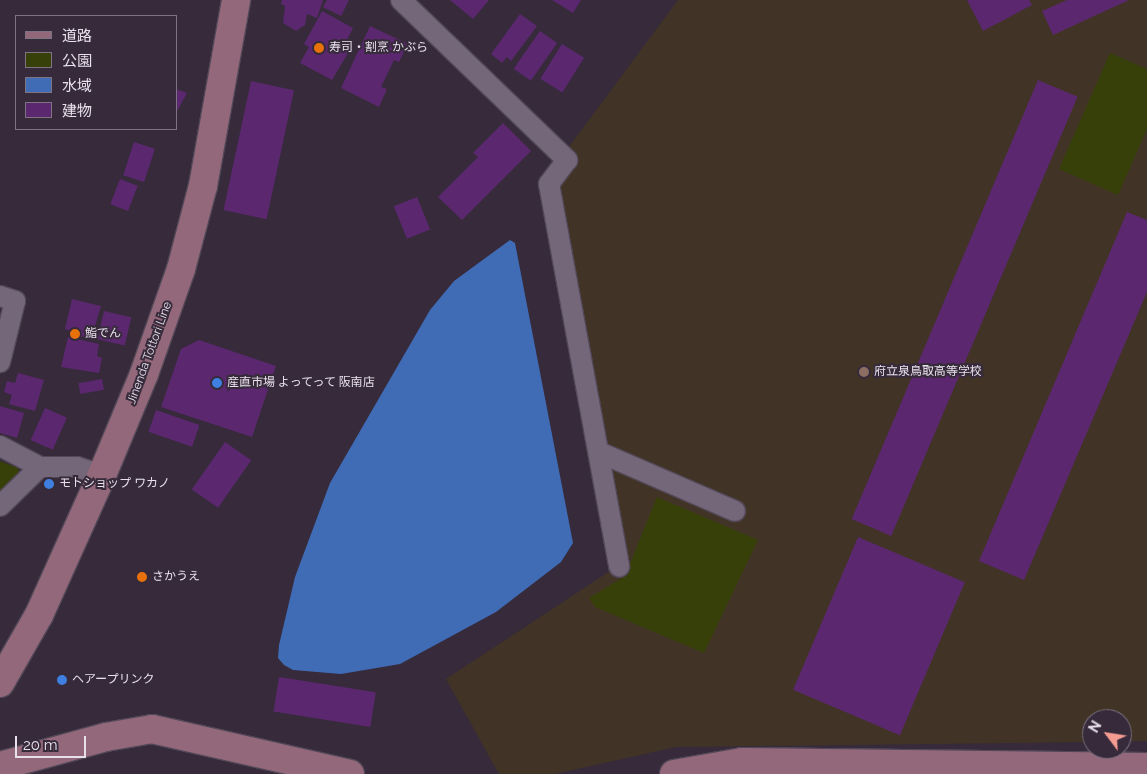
<!DOCTYPE html>
<meta charset="utf-8">
<style>
body{margin:0}
#map{position:relative;width:1147px;height:774px;overflow:hidden;background:#362a3b;font-family:Raleway,"Noto Sans JP",sans-serif}
div>[style]{position:absolute}
.education>*{inset:0;background:#413426}
.green>*{inset:0;background:#38400a}
.water>*{inset:0;background:#406cb6}
.building>*{inset:0;background:#5b286f;transform-origin:0 0}
.roads{filter:drop-shadow(1px 0 #524857) drop-shadow(-1px 0 #524857) drop-shadow(0 1px #524857) drop-shadow(0 -1px #524857)}
.street>*{height:20px;margin:-10px;padding:0 10px;transform-origin:10px;border-radius:10px;background:#74677a}
.secondary>*{height:28px;margin:-14px;padding:0 14px;transform-origin:14px;border-radius:14px;background:#94687b}
.dots>*{width:14px;height:14px;translate:-50% -50%;box-sizing:border-box;border:2px solid #362a3b;border-radius:50%}
span{translate:-50% -50%;white-space:nowrap;text-align:center;line-height:1.15;-webkit-text-stroke:4px #362a3b;paint-order:stroke}
.poi-label{font-size:12px;color:#e8e1ec}
.left{translate:0 -50%;text-align:left}
.street-label{font-size:12px;color:#e8e1ec}
.legend{position:absolute;left:15px;top:15px;width:162px;height:115px;box-sizing:border-box;background:#362a3b;border:1px solid #7d7382;margin:0;padding:6px 9px;list-style:none;font-size:15px;color:#e8e1ec}
.legend li{display:flex;align-items:center;gap:10px;height:25px}
.legend b{width:25px;border:1px solid #7d7382}
.north{position:absolute;left:1082px;top:709px;width:50px;height:50px;box-sizing:border-box;background:#362a3b;border:1px solid #7d7382;border-radius:50%;rotate:301deg;font-size:14px;font-weight:700;line-height:20px;text-align:center;color:#e8e1ec}
.north::after{content:'';display:block;margin:auto;width:18px;height:22px;background:#f59c92;clip-path:polygon(50% 0,100% 100%,50% 72%,0 100%)}
.scale{position:absolute;left:15px;top:736px;width:71px;height:22px;box-sizing:border-box;border:2px solid #e8e1ec;border-top:0;padding-left:6px;font-size:15px;line-height:18px;white-space:nowrap;color:#e8e1ec;-webkit-text-stroke:4px #362a3b;paint-order:stroke}
</style>
<div id="map">
<div class="education">
<i style="clip-path:polygon(678px 0,1147px 0,1147px 741px,1122px 741px,1122px 719px,1092px 719px,1092px 742px,676px 747px,555px 774px,499px 774px,446px 679px,619px 565px,545px 179px)"></i>
</div>
<div class="green">
<i style="clip-path:polygon(1110px 53px,1147px 69px,1147px 129px,1118px 195px,1059px 169px)"></i>
<i style="clip-path:polygon(0 461px,18px 468px,20px 476px,0 494px)"></i>
<i style="clip-path:polygon(657px 497px,758px 540px,704px 653px,595px 607px,589px 598px,625px 576px)"></i>
</div>
<div class="water">
<i style="clip-path:polygon(510px 240px,515px 243px,573px 543px,561px 562px,496px 612px,400px 664px,341px 674px,293px 670px,284px 665px,278px 658px,279px 645px,295px 577px,330px 483px,430px 310px,454px 281px)"></i>
</div>
<div class="building">
<i style="clip-path:polygon(282px 0,323px 0,317px 18px,307px 14px,305px 25px,296px 31px,283px 23px,285px 6px,281px 4px)"></i>
<i style="clip-path:polygon(327px 0,349px 0,341px 16px,323px 7px)"></i>
<i style="clip-path:polygon(450px 0,489px 0,473px 19px)"></i>
<i style="clip-path:polygon(552px 0,581px 0,573px 13px)"></i>
<i style="clip-path:polygon(967px 0,1029px 0,1032px 5px,983px 31px)"></i>
<i style="clip-path:polygon(1067px 0,1129px 0,1053px 35px,1042px 11px)"></i>
<i style="clip-path:polygon(322px 11px,353px 28px,347px 40px,354px 43px,332px 80px,300px 63px,309px 47px,304px 44px)"></i>
<i style="clip-path:polygon(520px 14px,537px 26px,511px 61px,507px 57px,502px 63px,491px 54px)"></i>
<i style="clip-path:polygon(370px 26px,408px 44px,399px 62px,394px 60px,381px 87px,387px 89px,379px 107px,341px 88px)"></i>
<i style="left:540px;top:31px;width:21px;height:46px;rotate:35deg"></i>
<i style="left:562px;top:44px;width:26px;height:41px;rotate:32deg"></i>
<i style="left:1038px;top:80px;width:43px;height:477px;rotate:23deg"></i>
<i style="left:251px;top:81px;width:44px;height:132px;rotate:12deg"></i>
<i style="clip-path:polygon(176px 89px,187px 93px,176px 113px)"></i>
<i style="clip-path:polygon(503px 123px,531px 151px,462px 220px,438px 197px,478px 157px,473px 153px)"></i>
<i style="left:134px;top:142px;width:22px;height:35px;rotate:18deg"></i>
<i style="left:120px;top:179px;width:19px;height:27px;rotate:21deg"></i>
<i style="left:417px;top:197px;width:35px;height:25px;rotate:68deg"></i>
<i style="clip-path:polygon(1127px 212px,1147px 220px,1147px 292px,1024px 580px,979px 561px)"></i>
<i style="clip-path:polygon(72px 299px,101px 306px,91px 339px,70px 334px,71px 331px,65px 329px)"></i>
<i style="left:104px;top:311px;width:28px;height:29px;rotate:13deg"></i>
<i style="clip-path:polygon(68px 337px,99px 344px,97px 356px,102px 358px,99px 373px,61px 367px)"></i>
<i style="clip-path:polygon(199px 340px,276px 366px,252px 437px,161px 407px,181px 349px)"></i>
<i style="clip-path:polygon(18px 373px,44px 380px,35px 411px,9px 404px,12px 395px,4px 392px,7px 381px,15px 383px)"></i>
<i style="left:102px;top:379px;width:11px;height:24px;rotate:80deg"></i>
<i style="clip-path:polygon(0 406px,24px 413px,17px 438px,0 433px)"></i>
<i style="left:45px;top:408px;width:24px;height:35px;rotate:24deg"></i>
<i style="left:156px;top:410px;width:46px;height:23px;rotate:19deg"></i>
<i style="left:225px;top:442px;width:32px;height:58px;rotate:35deg"></i>
<i style="left:858px;top:537px;width:116px;height:166px;rotate:23deg"></i>
<i style="left:279px;top:677px;width:98px;height:35px;rotate:9deg"></i>
</div>
<div class="roads">
<div class="street">
<i style="left:401px;top:0;width:231px;rotate:43.9deg"></i>
<i style="left:567px;top:160px;width:30px;rotate:127deg"></i>
<i style="left:549px;top:184px;width:389px;rotate:79.6deg"></i>
<i style="left:0;top:296px;width:16px;rotate:18deg"></i>
<i style="left:15px;top:301px;width:63px;rotate:103.8deg"></i>
<i style="left:0;top:446px;width:45px;rotate:27.7deg"></i>
<i style="left:40px;top:467px;width:37px"></i>
<i style="left:77px;top:467px;width:26px;rotate:18deg"></i>
<i style="left:601px;top:453px;width:146px;rotate:23.4deg"></i>
<i style="left:0;top:506px;width:56px;rotate:-44.3deg"></i>
</div>
<div class="secondary">
<i style="left:0;top:683px;width:78px;rotate:-60.2deg"></i>
<i style="left:39px;top:615px;width:154px;rotate:-65.8deg"></i>
<i style="left:102px;top:475px;width:109px;rotate:-67.4deg"></i>
<i style="left:144px;top:374px;width:111px;rotate:-70.6deg"></i>
<i style="left:181px;top:269px;width:86px;rotate:-75.2deg"></i>
<i style="left:203px;top:186px;width:189px;rotate:-79.9deg"></i>
<i style="left:0;top:766px;width:110px;rotate:-15.3deg"></i>
<i style="left:106px;top:737px;width:47px;rotate:-9.9deg"></i>
<i style="left:152px;top:729px;width:203px;rotate:12.8deg"></i>
<i style="left:674px;top:774px;width:69px;rotate:-10deg"></i>
<i style="left:742px;top:762px;width:405px;rotate:0.7deg"></i>
</div>
</div>
<div class="dots">
<i style="left:319px;top:48px;background:#e8710a"></i>
<i style="left:75px;top:334px;background:#e8710a"></i>
<i style="left:864px;top:372px;background:#8d6e63"></i>
<i style="left:217px;top:383px;background:#3f7fe0"></i>
<i style="left:49px;top:484px;background:#3f7fe0"></i>
<i style="left:142px;top:577px;background:#e8710a"></i>
<i style="left:62px;top:680px;background:#3f7fe0"></i>
</div>
<div class="poi-label">
<span class="left" style="left:329px;top:48px">寿司・割烹 かぶら</span>
<span class="left" style="left:85px;top:334px">鮨でん</span>
<span class="left" style="left:874px;top:372px">府立泉鳥取高等学校</span>
<span class="left" style="left:227px;top:383px">産直市場 よってって 阪南店</span>
<span class="left" style="left:59px;top:484px">モトショップ ワカノ</span>
<span class="left" style="left:152px;top:577px">さかうえ</span>
<span class="left" style="left:72px;top:680px">ヘアープリンク</span>
</div>
<div class="street-label">
<span style="left:150px;top:353px;rotate:-70deg">Jinenda Tottori Line</span>
</div>
<ul class="legend">
<li><b style="height:6px;background:#94687b"></b>道路</li>
<li><b style="height:14px;background:#38400a"></b>公園</li>
<li><b style="height:14px;background:#406cb6"></b>水域</li>
<li><b style="height:14px;background:#5b286f"></b>建物</li>
</ul>
<div class="north">N</div>
<div class="scale">20 m</div>
</div>
